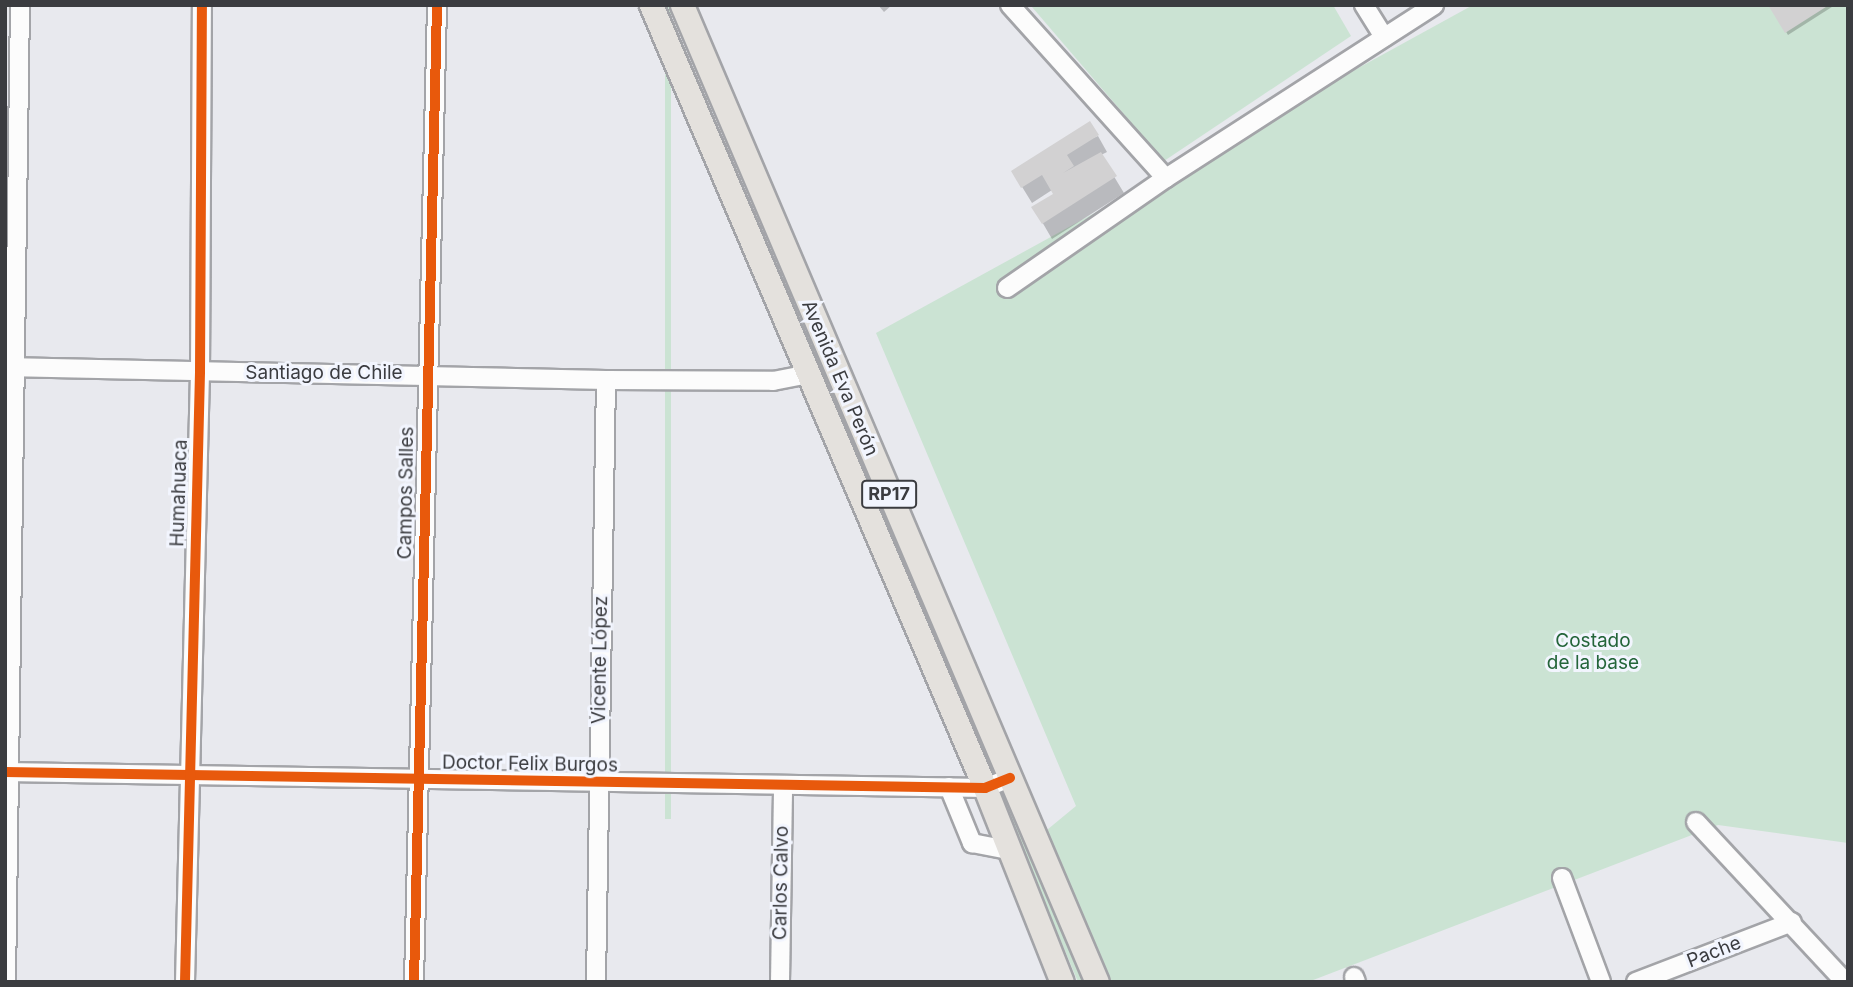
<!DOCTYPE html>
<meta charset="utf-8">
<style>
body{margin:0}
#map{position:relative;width:1853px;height:987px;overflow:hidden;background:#e8e9ee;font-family:Inter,sans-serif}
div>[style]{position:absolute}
.green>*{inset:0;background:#cbe3d3;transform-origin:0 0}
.shadow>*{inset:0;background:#0003}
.building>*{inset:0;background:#d2d1d2}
.roads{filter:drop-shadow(2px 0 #a3a4a8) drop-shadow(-2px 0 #a3a4a8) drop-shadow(0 2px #a3a4a8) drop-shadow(0 -2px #a3a4a8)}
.minor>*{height:18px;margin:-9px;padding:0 9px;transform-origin:9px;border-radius:9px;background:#fcfcfc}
.major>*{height:23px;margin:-11.5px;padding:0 11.5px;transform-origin:11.5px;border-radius:11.5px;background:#e4e1dd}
.cycleway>*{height:10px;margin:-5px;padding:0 5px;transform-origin:5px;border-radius:5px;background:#e8590c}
span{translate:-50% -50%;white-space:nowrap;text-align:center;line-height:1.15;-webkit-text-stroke:6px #f2f5fe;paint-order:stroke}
.shield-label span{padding:2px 5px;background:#f2f5fe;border:2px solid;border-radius:5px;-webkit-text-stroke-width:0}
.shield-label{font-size:18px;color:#3b3c40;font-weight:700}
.street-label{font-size:19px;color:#3b3c40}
.park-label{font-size:19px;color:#24653a}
.frame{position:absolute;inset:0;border:7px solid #3b3c40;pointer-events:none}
</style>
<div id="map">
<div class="green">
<i style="left:665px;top:5px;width:6px;height:814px"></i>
<i style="clip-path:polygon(1333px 5px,1351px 36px,1164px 161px,1032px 7px)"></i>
<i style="clip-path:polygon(1473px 5px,1848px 5px,1848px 843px,1718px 825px,1308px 982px,1108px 982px,1036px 839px,1076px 806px,876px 333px)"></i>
<i style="clip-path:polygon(1011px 811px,1085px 982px,1078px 982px,1007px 812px)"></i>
</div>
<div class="shadow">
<i style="clip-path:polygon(878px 5px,892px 5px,884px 12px)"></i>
<i style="clip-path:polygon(1770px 5px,1835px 5px,1788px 35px)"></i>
<i style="clip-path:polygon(1098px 136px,1107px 152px,1101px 155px,1124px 193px,1052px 239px,1034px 208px,1055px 195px,1052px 190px,1032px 203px,1013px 172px)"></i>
</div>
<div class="building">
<i style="clip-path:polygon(1768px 5px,1829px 5px,1785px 33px)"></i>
<i style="clip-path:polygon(1090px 121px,1099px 135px,1067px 155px,1074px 166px,1063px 173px,1101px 152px,1117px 176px,1042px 224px,1031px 207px,1053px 194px,1042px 175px,1021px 188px,1011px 171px)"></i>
</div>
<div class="roads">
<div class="minor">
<i style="left:1010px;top:5px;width:233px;rotate:48deg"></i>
<i style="left:1364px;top:5px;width:38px;rotate:58deg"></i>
<i style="left:1007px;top:288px;width:193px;rotate:-34.7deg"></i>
<i style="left:1166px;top:178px;width:319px;rotate:-32.8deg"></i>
<i style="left:5px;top:367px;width:601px;rotate:1.24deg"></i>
<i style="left:606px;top:380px;width:167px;rotate:0.3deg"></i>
<i style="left:773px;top:381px;width:38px;rotate:-11deg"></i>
<i style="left:5px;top:772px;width:980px;rotate:0.94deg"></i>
<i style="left:985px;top:788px;width:27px;rotate:-22deg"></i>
<i style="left:949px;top:787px;width:61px;rotate:67.7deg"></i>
<i style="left:972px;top:843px;width:38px;rotate:11deg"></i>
<i style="left:1696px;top:822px;width:219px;rotate:47deg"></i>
<i style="left:1562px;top:878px;width:111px;rotate:69.4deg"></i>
<i style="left:1354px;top:977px;width:5px;rotate:68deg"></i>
<i style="left:6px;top:982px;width:977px;rotate:-89.18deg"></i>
<i style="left:185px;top:982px;width:610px;rotate:-88.59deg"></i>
<i style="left:200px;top:372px;width:367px;rotate:-89.7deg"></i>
<i style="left:414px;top:982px;width:977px;rotate:-88.65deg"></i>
<i style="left:596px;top:982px;width:602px;rotate:-89.05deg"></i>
<i style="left:780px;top:982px;width:197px;rotate:-89.1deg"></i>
<i style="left:1636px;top:982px;width:167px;rotate:-21deg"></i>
</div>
<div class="major">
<i style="left:651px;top:5px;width:851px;rotate:66.9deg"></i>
<i style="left:985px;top:788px;width:209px;rotate:68.4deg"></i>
<i style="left:682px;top:5px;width:1061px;rotate:66.99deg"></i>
</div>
</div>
<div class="cycleway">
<i style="left:5px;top:772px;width:980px;rotate:0.94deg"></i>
<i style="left:985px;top:788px;width:27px;rotate:-22deg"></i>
<i style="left:185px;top:982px;width:610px;rotate:-88.59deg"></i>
<i style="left:200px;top:372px;width:367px;rotate:-89.7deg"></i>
<i style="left:414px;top:982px;width:977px;rotate:-88.65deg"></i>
</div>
<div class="shield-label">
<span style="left:889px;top:494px">RP17</span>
</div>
<div class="street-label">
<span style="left:324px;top:373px">Santiago de Chile</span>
<span style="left:840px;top:378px;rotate:67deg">Avenida Eva Perón</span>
<span style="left:179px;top:493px;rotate:-88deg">Humahuaca</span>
<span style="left:406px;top:493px;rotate:-89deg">Campos Salles</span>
<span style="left:600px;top:660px;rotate:-89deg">Vicente López</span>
<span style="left:530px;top:764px;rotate:1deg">Doctor Felix Burgos</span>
<span style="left:781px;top:883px;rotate:-89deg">Carlos Calvo</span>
<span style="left:1714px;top:952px;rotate:-21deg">Pache</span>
</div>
<div class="park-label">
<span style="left:1593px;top:652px">Costado<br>de la base</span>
</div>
<div class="frame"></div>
</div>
